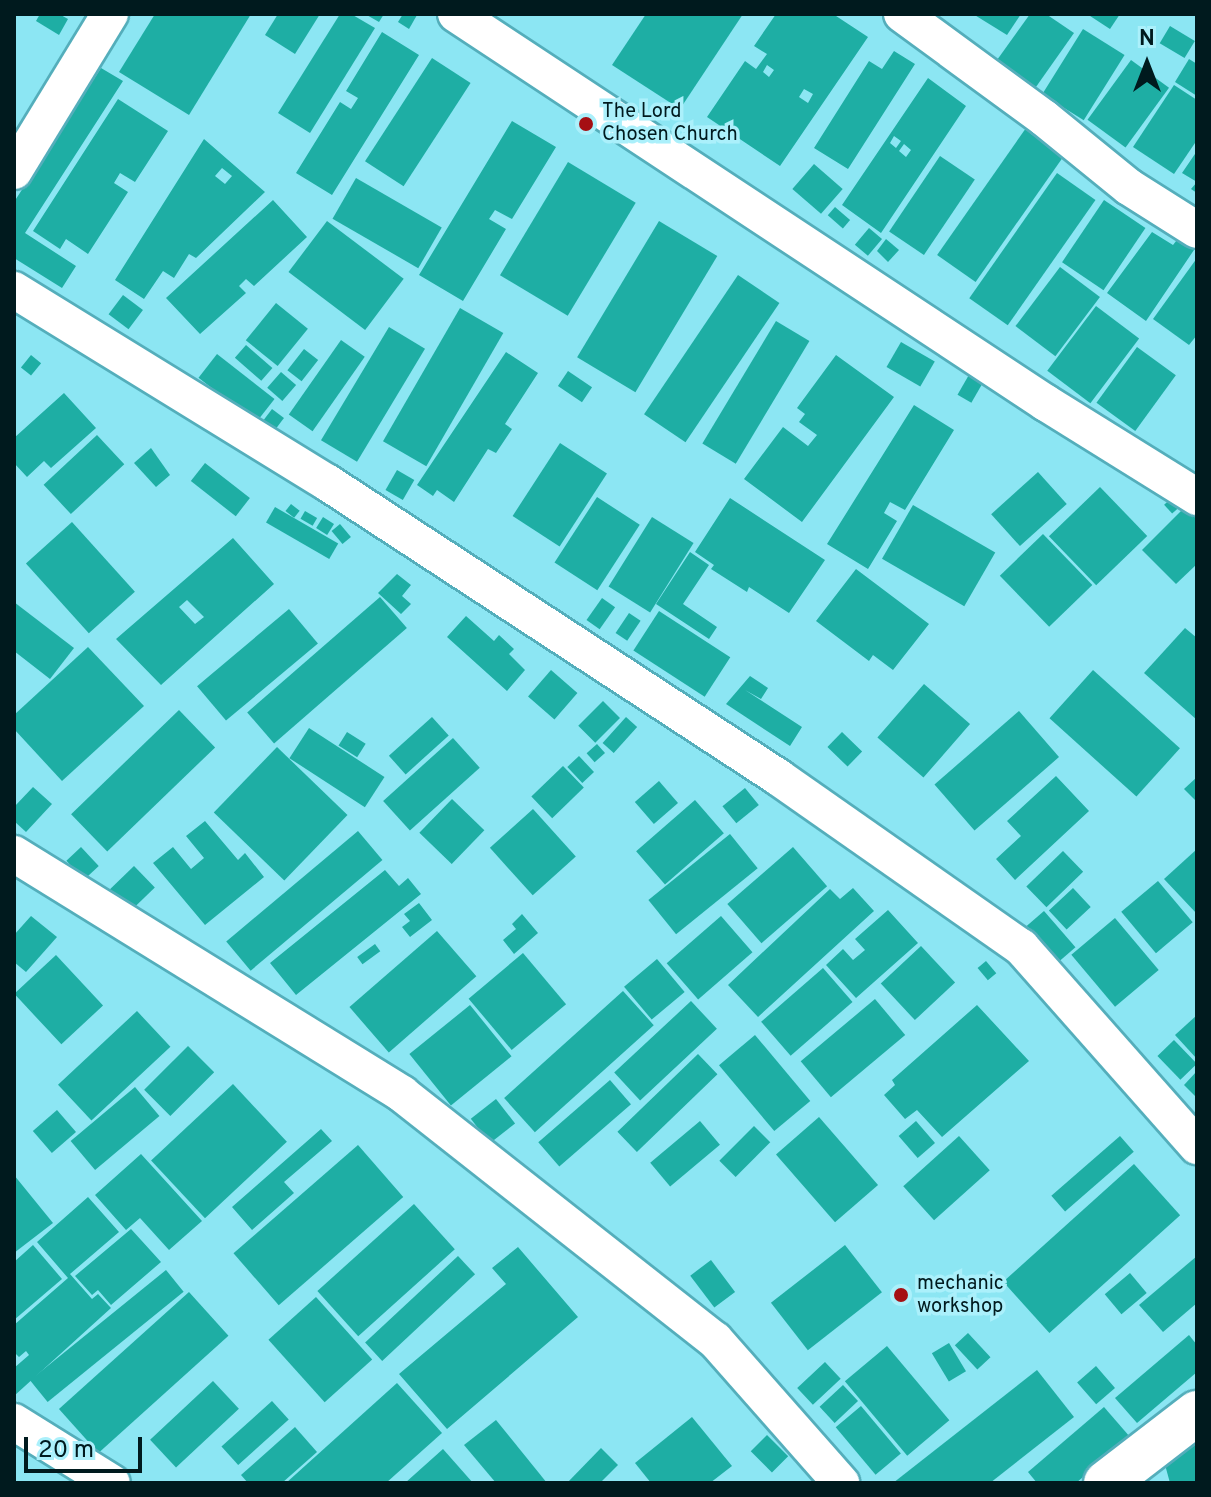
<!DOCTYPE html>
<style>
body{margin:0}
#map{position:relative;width:1211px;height:1497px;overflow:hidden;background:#8ce6f3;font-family:Overpass,sans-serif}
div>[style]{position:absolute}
.building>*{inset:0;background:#1eaea4;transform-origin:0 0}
.roads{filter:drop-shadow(2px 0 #54aebb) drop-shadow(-2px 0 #54aebb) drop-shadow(0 2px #54aebb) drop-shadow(0 -2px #54aebb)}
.street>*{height:36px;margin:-18px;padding:0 18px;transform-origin:18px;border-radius:18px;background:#fff}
.secondary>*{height:44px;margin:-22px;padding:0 22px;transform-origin:22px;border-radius:22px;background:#fff}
.dots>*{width:22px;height:22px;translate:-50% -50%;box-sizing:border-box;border:4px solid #abf0fb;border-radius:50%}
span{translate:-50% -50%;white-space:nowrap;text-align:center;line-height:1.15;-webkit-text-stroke:7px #abf0fb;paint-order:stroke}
.poi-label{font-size:20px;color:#001a1e}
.left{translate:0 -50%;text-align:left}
.frame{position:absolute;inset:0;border:16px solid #001a1e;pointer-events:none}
.north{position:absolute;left:1107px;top:24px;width:80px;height:80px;-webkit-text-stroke:6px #abf0fb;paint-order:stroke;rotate:0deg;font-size:22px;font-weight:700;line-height:32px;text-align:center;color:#001a1e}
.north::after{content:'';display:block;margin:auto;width:28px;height:36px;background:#001a1e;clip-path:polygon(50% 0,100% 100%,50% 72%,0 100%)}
.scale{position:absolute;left:24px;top:1437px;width:118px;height:36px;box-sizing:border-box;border:4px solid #001a1e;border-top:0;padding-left:10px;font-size:24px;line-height:28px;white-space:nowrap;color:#001a1e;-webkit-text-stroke:6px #abf0fb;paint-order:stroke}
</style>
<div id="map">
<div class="building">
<i style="clip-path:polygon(40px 14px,59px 14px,68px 19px,59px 35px,36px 21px)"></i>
<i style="clip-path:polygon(155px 14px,251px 14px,189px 115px,119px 72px)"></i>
<i style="clip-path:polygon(278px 14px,320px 14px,295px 54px,265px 35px)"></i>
<i style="clip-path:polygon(340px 14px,351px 14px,375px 28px,310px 133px,278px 113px)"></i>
<i style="clip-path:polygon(365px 14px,384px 14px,379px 22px)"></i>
<i style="clip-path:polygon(403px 14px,417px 15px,409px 29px,398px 22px)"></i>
<i style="clip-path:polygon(646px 14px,743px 14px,680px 109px,612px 65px)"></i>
<i style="clip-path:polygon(evenodd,776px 14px,833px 14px,868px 37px,780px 166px,707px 117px,745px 61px,756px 69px,767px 54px,754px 46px,776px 14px,767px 65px,774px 70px,769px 77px,763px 72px,767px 65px,776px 14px,804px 89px,813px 94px,808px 103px,799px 97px,804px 89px)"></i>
<i style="clip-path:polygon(973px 14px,1021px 14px,1007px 35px)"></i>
<i style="clip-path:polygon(1030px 14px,1046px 14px,1074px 33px,1031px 94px,992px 67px)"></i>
<i style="clip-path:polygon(1087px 14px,1120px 14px,1110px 29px)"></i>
<i style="left:1170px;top:26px;width:29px;height:20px;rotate:31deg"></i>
<i style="left:1083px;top:29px;width:49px;height:77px;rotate:32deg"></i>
<i style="clip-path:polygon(382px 32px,419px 55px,332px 195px,296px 173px,340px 102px,351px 109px,358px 98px,346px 91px)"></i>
<i style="clip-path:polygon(894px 51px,915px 64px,848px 169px,814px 148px,869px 61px,882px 69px)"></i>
<i style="left:432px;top:58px;width:46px;height:123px;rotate:33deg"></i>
<i style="clip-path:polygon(1189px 59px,1197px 64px,1197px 96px,1175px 82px)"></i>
<i style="left:1131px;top:60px;width:47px;height:74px;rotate:36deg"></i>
<i style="clip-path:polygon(101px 68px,123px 81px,25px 233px,76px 266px,62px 288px,14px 258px,14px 202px)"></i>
<i style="clip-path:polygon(evenodd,928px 78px,966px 106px,881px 233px,842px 205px,928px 78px,894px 136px,901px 141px,896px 148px,890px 143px,894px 136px,928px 78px,904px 144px,911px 150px,906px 157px,899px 151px,904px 144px)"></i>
<i style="clip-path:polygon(1174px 85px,1197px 100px,1197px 140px,1174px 174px,1133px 147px)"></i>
<i style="clip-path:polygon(118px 99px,168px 131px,135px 182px,120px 173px,114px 183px,128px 192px,88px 254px,66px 239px,60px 249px,33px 231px)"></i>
<i style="clip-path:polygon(512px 121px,556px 147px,512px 219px,495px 210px,489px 219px,506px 229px,463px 301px,419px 275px)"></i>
<i style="left:1026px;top:128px;width:47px;height:155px;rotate:35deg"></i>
<i style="clip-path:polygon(evenodd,204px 139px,265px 192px,196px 258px,189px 254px,174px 278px,163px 271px,144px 299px,115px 280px,204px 139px,222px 168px,232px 176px,225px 184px,215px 176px,222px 168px)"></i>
<i style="clip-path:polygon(1197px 151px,1197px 193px,1191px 189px,1197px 182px,1182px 173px)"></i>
<i style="left:940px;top:156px;width:42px;height:91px;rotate:34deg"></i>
<i style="left:568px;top:162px;width:79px;height:132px;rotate:31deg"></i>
<i style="left:814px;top:164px;width:38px;height:33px;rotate:41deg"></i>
<i style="left:1057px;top:173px;width:47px;height:153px;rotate:35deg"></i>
<i style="left:356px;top:178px;width:99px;height:47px;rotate:30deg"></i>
<i style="clip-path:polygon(273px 200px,307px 237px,254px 286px,246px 279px,239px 286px,246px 293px,200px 334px,166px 298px)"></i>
<i style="left:1104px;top:200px;width:50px;height:75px;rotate:34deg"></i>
<i style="left:835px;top:207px;width:20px;height:11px;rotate:41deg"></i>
<i style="left:327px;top:221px;width:96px;height:64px;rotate:37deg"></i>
<i style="left:659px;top:221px;width:68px;height:159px;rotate:31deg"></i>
<i style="left:869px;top:228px;width:17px;height:22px;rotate:40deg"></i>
<i style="clip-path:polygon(1152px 232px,1173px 245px,1180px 236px,1196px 247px,1146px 321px,1107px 293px)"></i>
<i style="clip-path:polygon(886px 239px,899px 250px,888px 262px,877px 251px)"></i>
<i style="clip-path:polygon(1197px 258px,1197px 335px,1189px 345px,1153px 319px)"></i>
<i style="left:1060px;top:267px;width:50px;height:74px;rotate:37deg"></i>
<i style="left:738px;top:275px;width:50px;height:168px;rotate:34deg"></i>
<i style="left:123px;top:295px;width:25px;height:24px;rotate:37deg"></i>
<i style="left:276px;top:303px;width:41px;height:48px;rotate:39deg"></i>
<i style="left:1096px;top:306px;width:54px;height:81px;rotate:37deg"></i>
<i style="left:460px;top:308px;width:50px;height:154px;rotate:30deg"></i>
<i style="left:776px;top:321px;width:39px;height:143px;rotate:31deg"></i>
<i style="left:389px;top:327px;width:42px;height:132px;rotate:31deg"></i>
<i style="left:341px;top:340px;width:29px;height:91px;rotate:35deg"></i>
<i style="left:901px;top:342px;width:39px;height:29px;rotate:30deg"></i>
<i style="left:246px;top:345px;width:35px;height:17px;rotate:41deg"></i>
<i style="left:1137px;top:347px;width:48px;height:69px;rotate:36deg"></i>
<i style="left:304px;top:349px;width:18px;height:27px;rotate:38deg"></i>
<i style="clip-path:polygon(506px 352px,538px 373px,505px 424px,512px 429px,496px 453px,488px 449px,454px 502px,437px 490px,433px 496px,417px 485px)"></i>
<i style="left:217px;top:354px;width:73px;height:30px;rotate:38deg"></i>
<i style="left:31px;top:355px;width:13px;height:16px;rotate:39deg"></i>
<i style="clip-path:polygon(836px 355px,894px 397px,802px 522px,744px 479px,783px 427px,808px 446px,817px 435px,799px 422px,805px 414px,797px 408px)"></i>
<i style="left:568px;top:371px;width:29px;height:18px;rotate:34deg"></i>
<i style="left:281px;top:372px;width:20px;height:21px;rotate:41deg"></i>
<i style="left:970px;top:373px;width:16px;height:25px;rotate:30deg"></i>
<i style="clip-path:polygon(64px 393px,96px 428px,51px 468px,44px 461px,27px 477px,14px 463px,14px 438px)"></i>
<i style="clip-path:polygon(914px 405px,954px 430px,905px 510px,890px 502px,884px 513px,897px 521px,868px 569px,827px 544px)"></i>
<i style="left:272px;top:409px;width:15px;height:16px;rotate:37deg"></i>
<i style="left:97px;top:435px;width:40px;height:73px;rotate:47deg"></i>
<i style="left:560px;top:443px;width:56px;height:87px;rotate:33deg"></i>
<i style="clip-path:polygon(151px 448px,170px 475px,156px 487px,134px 463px)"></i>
<i style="left:205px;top:463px;width:57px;height:23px;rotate:38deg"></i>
<i style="left:397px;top:470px;width:20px;height:23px;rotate:30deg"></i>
<i style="left:1038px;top:472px;width:43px;height:63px;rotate:48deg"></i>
<i style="left:1100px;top:487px;width:68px;height:71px;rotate:46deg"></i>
<i style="left:1176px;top:494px;width:12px;height:16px;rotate:48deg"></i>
<i style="left:597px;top:497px;width:51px;height:78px;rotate:33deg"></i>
<i style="clip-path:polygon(730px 498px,825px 560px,789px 613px,749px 587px,747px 592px,711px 569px,714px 565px,695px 552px)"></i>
<i style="left:291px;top:504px;width:11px;height:9px;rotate:38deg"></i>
<i style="left:913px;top:505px;width:95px;height:62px;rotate:30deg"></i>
<i style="clip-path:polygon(1186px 506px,1197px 517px,1197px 564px,1176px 584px,1142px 550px)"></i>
<i style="left:275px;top:507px;width:73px;height:18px;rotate:30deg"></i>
<i style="left:305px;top:511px;width:14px;height:9px;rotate:30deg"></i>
<i style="left:323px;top:517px;width:13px;height:13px;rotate:32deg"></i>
<i style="left:652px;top:517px;width:49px;height:82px;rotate:32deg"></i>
<i style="left:72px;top:522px;width:94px;height:62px;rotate:48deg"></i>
<i style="left:340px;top:524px;width:17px;height:11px;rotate:50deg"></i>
<i style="left:1043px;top:534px;width:71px;height:60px;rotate:46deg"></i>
<i style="clip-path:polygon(evenodd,233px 538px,274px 584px,161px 685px,116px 639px,233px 538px,187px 600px,204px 617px,195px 624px,179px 607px,187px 600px)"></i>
<i style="clip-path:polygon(690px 552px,709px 565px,683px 604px,717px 627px,709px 639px,656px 604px)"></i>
<i style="clip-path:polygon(856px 569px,929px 624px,893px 670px,873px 655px,869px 661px,816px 621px)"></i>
<i style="clip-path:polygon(397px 574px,411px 585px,402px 596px,411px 604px,401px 614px,378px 593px)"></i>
<i style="left:380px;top:597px;width:41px;height:176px;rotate:49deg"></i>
<i style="left:602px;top:598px;width:16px;height:27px;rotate:35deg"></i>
<i style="clip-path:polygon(14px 602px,74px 648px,50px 679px,14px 651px)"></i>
<i style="left:289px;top:609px;width:45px;height:120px;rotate:50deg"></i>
<i style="left:659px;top:611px;width:85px;height:47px;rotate:33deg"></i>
<i style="left:629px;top:613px;width:14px;height:24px;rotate:34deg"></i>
<i style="clip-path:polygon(466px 616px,494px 641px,499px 635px,514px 649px,509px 654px,525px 670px,507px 691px,447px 637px)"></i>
<i style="clip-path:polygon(1185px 628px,1197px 638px,1197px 720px,1144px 673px)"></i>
<i style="clip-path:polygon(88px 647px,144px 706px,62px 781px,14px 729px,14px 715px)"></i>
<i style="left:551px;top:670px;width:35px;height:35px;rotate:41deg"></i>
<i style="left:1093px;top:670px;width:117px;height:65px;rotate:42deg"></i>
<i style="clip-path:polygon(750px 676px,768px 688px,761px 699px,745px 690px,802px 727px,790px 746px,726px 704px)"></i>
<i style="left:924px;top:684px;width:61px;height:71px;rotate:41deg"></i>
<i style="left:603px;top:701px;width:24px;height:35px;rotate:45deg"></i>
<i style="left:179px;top:710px;width:52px;height:150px;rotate:46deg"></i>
<i style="left:1019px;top:711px;width:61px;height:112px;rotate:49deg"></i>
<i style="left:432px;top:717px;width:25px;height:58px;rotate:48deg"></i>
<i style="left:626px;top:717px;width:15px;height:35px;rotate:42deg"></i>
<i style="left:309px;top:728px;width:90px;height:36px;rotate:33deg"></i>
<i style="left:347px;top:732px;width:22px;height:16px;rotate:32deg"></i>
<i style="left:842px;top:732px;width:28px;height:21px;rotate:44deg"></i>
<i style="left:453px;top:738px;width:40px;height:94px;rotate:48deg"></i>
<i style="left:597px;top:744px;width:12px;height:14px;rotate:48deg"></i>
<i style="left:277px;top:747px;width:98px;height:91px;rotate:44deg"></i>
<i style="left:579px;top:756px;width:22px;height:16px;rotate:47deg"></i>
<i style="left:563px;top:766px;width:30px;height:44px;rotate:46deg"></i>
<i style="clip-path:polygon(1056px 776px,1089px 811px,1015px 880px,996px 859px,1021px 836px,1007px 821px)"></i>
<i style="clip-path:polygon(1197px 777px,1197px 802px,1184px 789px)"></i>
<i style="left:659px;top:781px;width:29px;height:32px;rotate:49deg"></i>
<i style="clip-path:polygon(33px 787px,52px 804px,26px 832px,14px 821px,14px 807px)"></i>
<i style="left:745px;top:788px;width:22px;height:29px;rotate:51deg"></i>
<i style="left:452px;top:799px;width:45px;height:47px;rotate:44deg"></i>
<i style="left:695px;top:800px;width:44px;height:78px;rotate:49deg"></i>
<i style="left:533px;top:809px;width:64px;height:58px;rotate:48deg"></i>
<i style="clip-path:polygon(205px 821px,238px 860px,245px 853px,264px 877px,205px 925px,153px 863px,173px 847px,191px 869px,204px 858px,186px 836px)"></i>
<i style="left:358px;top:831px;width:38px;height:172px;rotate:50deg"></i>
<i style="left:730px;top:834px;width:44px;height:105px;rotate:51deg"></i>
<i style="left:81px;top:847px;width:26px;height:20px;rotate:47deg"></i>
<i style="left:793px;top:847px;width:52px;height:87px;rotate:49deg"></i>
<i style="clip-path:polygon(1197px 849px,1197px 914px,1164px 879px)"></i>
<i style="left:1063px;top:851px;width:29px;height:51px;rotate:46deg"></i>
<i style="left:134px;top:866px;width:30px;height:37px;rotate:46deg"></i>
<i style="clip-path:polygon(385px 870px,399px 886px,408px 878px,421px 894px,296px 995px,270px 963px)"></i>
<i style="left:1158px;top:881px;width:54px;height:48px;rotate:50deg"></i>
<i style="clip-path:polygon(853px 888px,874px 911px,758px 1017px,728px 985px,830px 889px,840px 899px)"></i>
<i style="left:1073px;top:888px;width:26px;height:33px;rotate:47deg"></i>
<i style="clip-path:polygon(419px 903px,432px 920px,410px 937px,402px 927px,410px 921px,404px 914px)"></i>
<i style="clip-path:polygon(888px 910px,918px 943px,856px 998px,826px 965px,843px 949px,853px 960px,865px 950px,855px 939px)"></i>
<i style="left:1044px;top:911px;width:48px;height:23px;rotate:49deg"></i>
<i style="clip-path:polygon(522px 914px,538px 933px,514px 954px,503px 940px,516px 929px,512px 924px)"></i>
<i style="clip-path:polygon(31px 916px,57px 937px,26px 972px,14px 962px,14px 935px)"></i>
<i style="left:721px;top:916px;width:48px;height:72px;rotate:49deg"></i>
<i style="left:1115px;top:918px;width:68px;height:57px;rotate:50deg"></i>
<i style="left:437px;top:931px;width:60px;height:116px;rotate:49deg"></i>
<i style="left:375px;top:944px;width:9px;height:22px;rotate:54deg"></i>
<i style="left:921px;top:946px;width:50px;height:55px;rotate:47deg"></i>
<i style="left:523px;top:953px;width:67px;height:71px;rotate:50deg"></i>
<i style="left:56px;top:955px;width:69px;height:57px;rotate:47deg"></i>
<i style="left:657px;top:959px;width:43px;height:43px;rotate:50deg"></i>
<i style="left:986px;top:961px;width:16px;height:11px;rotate:50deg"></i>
<i style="left:823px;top:968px;width:45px;height:82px;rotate:49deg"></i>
<i style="left:623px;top:991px;width:46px;height:160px;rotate:48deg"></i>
<i style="left:875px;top:999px;width:47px;height:97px;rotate:50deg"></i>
<i style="left:691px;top:1001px;width:38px;height:105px;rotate:47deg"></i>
<i style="left:470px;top:1005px;width:66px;height:78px;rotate:51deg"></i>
<i style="clip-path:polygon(977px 1005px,1029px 1061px,942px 1137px,917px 1110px,905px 1119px,884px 1095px,895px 1085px,892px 1080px)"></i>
<i style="left:137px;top:1011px;width:49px;height:108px;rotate:47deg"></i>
<i style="clip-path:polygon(1197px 1015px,1197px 1059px,1175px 1035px)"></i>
<i style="left:755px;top:1035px;width:86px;height:47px;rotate:50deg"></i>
<i style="left:1174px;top:1040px;width:33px;height:23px;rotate:46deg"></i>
<i style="left:188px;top:1046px;width:37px;height:62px;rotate:45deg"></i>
<i style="left:698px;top:1054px;width:28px;height:112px;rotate:46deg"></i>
<i style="clip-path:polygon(1197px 1071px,1197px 1098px,1184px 1085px)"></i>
<i style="left:610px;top:1080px;width:32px;height:95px;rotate:49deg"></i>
<i style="left:233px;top:1084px;width:79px;height:112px;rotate:47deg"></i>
<i style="left:135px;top:1087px;width:38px;height:84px;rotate:50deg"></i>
<i style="left:496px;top:1099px;width:31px;height:32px;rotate:52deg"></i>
<i style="left:57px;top:1110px;width:29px;height:32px;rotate:49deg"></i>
<i style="left:819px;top:1117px;width:90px;height:57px;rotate:49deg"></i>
<i style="left:700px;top:1121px;width:31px;height:65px;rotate:50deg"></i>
<i style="left:916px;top:1121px;width:29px;height:23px;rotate:49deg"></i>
<i style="left:754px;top:1126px;width:23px;height:49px;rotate:45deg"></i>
<i style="clip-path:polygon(321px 1129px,332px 1141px,284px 1182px,294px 1193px,252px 1230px,232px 1207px)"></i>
<i style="left:959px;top:1136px;width:46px;height:75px;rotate:48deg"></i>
<i style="left:1120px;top:1136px;width:21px;height:91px;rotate:49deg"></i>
<i style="left:358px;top:1145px;width:69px;height:165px;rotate:49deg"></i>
<i style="clip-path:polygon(141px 1154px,202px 1221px,169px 1250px,140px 1218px,126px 1230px,95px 1195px)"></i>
<i style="left:1134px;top:1164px;width:69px;height:176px;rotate:48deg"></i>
<i style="clip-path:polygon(14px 1175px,53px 1223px,14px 1253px)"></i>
<i style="clip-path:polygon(88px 1197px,119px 1232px,70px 1274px,92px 1299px,98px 1294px,111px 1308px,14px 1396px,14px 1368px,29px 1355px,26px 1351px,19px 1357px,14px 1352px,14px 1325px,68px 1278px,37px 1242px)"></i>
<i style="left:414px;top:1204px;width:61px;height:130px;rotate:48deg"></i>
<i style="clip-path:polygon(131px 1229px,161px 1262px,111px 1305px,98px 1290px,92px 1295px,75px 1276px)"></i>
<i style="clip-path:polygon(33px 1245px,62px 1279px,14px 1320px,14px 1262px)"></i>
<i style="left:845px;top:1245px;width:60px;height:94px;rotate:52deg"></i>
<i style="clip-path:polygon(518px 1247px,578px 1317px,447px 1429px,399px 1374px,506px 1284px,492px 1268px)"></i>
<i style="left:458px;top:1256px;width:25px;height:127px;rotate:47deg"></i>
<i style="clip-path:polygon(1197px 1256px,1197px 1303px,1163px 1332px,1139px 1305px)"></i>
<i style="left:711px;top:1260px;width:40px;height:26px;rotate:53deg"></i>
<i style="left:166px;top:1270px;width:28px;height:175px;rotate:51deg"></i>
<i style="left:1130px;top:1273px;width:26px;height:33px;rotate:50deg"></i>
<i style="left:189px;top:1292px;width:59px;height:175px;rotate:48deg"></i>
<i style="left:316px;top:1297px;width:84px;height:64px;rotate:48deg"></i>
<i style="left:968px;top:1333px;width:33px;height:18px;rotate:47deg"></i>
<i style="clip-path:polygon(1189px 1335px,1197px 1345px,1197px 1372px,1137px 1423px,1115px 1398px)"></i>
<i style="left:949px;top:1343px;width:33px;height:20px;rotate:59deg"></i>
<i style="left:887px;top:1346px;width:97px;height:55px;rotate:50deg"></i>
<i style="left:825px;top:1362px;width:23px;height:38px;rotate:47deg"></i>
<i style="left:1096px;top:1366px;width:29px;height:25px;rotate:49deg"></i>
<i style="clip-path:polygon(1037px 1370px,1074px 1417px,990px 1483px,893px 1483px)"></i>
<i style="left:213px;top:1381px;width:38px;height:86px;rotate:47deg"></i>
<i style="clip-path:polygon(397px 1383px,442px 1433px,386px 1483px,286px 1483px)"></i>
<i style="left:843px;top:1385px;width:22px;height:32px;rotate:47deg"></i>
<i style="left:272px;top:1401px;width:25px;height:68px;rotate:48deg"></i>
<i style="left:861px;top:1406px;width:62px;height:33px;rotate:50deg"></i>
<i style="clip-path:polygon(1104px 1407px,1130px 1437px,1076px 1483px,1037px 1483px,1028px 1472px)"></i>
<i style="clip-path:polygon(692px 1417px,732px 1466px,710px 1483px,651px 1483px,635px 1463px)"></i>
<i style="clip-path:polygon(496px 1420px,547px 1483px,496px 1483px,464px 1445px)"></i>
<i style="clip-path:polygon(295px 1427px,317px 1452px,282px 1483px,248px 1483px,241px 1475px)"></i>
<i style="left:767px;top:1435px;width:30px;height:23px;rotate:45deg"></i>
<i style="clip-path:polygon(1197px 1441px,1197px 1483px,1170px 1483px,1161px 1450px)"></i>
<i style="clip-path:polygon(601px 1448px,618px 1465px,600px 1483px,567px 1483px)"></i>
<i style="clip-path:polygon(443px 1449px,473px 1483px,405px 1483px)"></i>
</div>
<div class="roads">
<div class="street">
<i style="left:456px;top:14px;width:707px;rotate:33.4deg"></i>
<i style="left:1046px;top:403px;width:178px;rotate:31.9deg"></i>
<i style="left:902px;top:14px;width:176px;rotate:36.2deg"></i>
<i style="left:1044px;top:118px;width:109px;rotate:39.1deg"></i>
<i style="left:1129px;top:187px;width:80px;rotate:32.3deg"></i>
<i style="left:14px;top:171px;width:184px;rotate:-58.6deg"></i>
<i style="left:14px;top:290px;width:369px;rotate:31.6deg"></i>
<i style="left:328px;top:483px;width:538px;rotate:33.16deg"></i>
<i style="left:778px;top:777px;width:297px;rotate:35deg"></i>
<i style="left:1021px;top:947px;width:266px;rotate:48.5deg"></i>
<i style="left:14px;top:854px;width:456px;rotate:31.7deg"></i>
<i style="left:402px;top:1094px;width:398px;rotate:38.2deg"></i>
<i style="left:715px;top:1340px;width:191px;rotate:48.6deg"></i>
<i style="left:14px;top:1422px;width:115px;rotate:31.9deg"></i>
</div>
<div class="secondary">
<i style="left:1106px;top:1483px;width:115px;rotate:-37.6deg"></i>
</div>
</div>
<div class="dots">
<i style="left:586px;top:124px;background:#a50f13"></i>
<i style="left:901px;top:1295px;background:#a50f13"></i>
</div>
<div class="poi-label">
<span class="left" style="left:602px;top:124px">The Lord<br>Chosen Church</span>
<span class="left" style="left:917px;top:1296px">mechanic<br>workshop</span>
</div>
<div class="frame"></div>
<div class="north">N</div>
<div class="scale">20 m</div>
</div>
